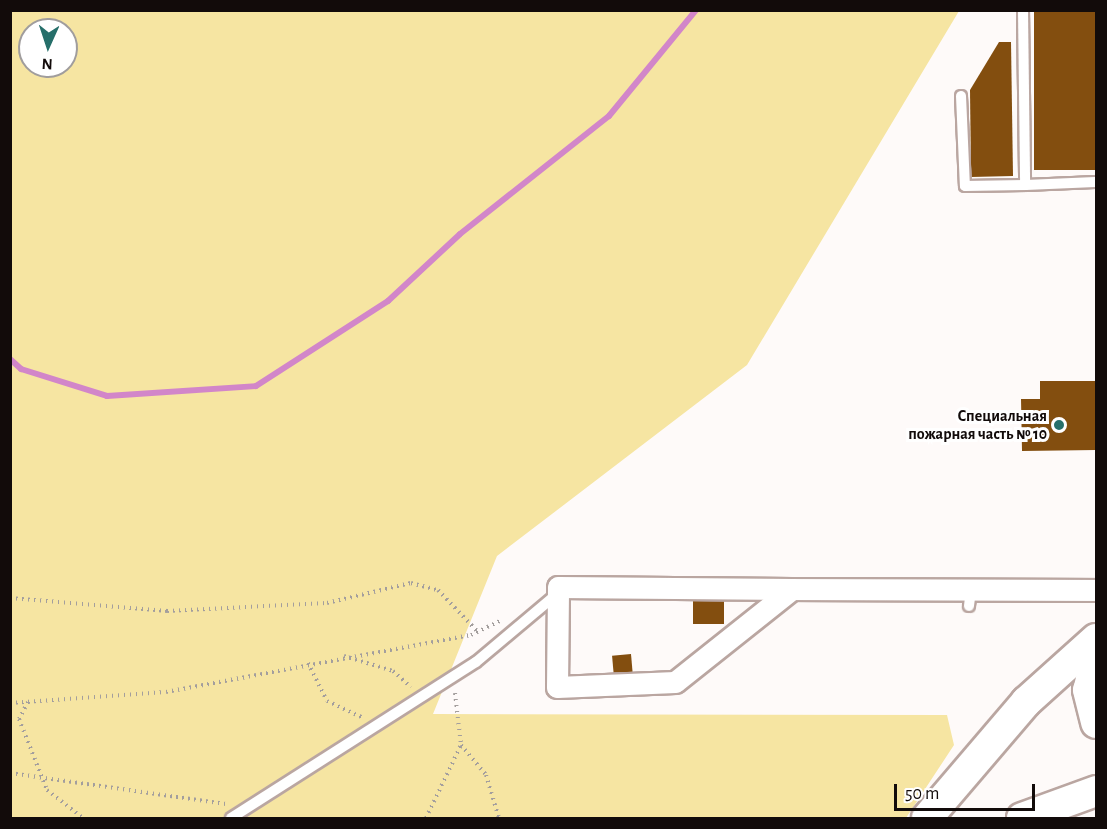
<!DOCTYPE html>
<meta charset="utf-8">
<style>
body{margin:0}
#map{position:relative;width:1107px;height:829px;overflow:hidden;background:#fefaf9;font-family:"Alegreya Sans",sans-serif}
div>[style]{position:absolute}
.green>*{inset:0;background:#f6e5a2}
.stream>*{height:6px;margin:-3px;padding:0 3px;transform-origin:3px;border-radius:3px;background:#d286c9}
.building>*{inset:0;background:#834e0f;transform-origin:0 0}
.path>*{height:4px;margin-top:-2px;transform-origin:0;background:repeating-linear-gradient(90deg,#a39e9d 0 1.5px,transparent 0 6px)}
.roads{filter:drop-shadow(2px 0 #baa6a1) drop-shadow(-2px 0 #baa6a1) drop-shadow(0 2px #baa6a1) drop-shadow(0 -2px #baa6a1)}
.lane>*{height:10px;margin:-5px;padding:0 5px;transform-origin:5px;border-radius:5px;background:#fff}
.street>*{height:21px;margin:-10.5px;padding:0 10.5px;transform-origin:10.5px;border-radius:10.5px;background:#fff}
.secondary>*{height:30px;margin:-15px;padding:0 15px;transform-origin:15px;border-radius:15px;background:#fff}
.dots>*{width:16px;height:16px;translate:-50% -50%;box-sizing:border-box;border:3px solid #fff;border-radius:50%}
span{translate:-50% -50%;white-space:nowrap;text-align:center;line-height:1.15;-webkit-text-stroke:6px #fff;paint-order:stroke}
.poi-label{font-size:16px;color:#120b0a;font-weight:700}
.right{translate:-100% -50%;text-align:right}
.frame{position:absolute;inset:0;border:12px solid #120b0a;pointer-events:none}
.north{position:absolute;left:18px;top:18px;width:60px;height:60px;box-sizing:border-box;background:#fff;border:2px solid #a09d9d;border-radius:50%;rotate:183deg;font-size:16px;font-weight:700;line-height:24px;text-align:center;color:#120b0a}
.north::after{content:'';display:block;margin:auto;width:21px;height:27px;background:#266f6a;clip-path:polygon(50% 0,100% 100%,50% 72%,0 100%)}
.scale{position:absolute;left:894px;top:784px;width:141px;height:27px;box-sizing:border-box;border:3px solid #120b0a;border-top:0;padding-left:8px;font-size:18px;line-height:21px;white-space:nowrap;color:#120b0a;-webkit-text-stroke:4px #fff;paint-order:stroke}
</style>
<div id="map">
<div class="green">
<i style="clip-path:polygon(evenodd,10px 11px,959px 11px,747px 365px,497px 556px,433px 714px,947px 715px,954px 745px,906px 818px,11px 818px,10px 11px,30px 30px,66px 30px,66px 66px,30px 66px,30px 30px)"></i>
</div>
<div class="stream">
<i style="left:10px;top:359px;width:15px;rotate:42deg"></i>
<i style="left:21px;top:369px;width:90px;rotate:17.4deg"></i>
<i style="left:107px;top:396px;width:149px;rotate:-3.8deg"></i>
<i style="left:256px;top:386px;width:157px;rotate:-32.8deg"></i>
<i style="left:388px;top:301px;width:98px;rotate:-42.9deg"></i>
<i style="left:460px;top:234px;width:190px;rotate:-38.4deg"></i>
<i style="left:609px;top:116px;width:137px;rotate:-50.6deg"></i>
</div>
<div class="building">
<i style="left:1034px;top:10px;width:62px;height:160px"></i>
<i style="clip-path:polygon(999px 42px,1011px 42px,1013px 176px,971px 177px,970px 90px)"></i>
<i style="clip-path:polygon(1040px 381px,1096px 381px,1096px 450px,1022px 451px,1021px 399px,1040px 399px)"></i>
<i style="left:693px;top:598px;width:31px;height:26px"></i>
<i style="left:631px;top:654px;width:22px;height:19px;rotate:85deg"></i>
</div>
<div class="path">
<i style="left:10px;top:598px;width:158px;rotate:4.7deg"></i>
<i style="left:167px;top:611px;width:160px;rotate:-2.9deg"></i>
<i style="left:327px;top:603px;width:86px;rotate:-13.4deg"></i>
<i style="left:411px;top:583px;width:28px;rotate:15deg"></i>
<i style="left:438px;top:590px;width:58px;rotate:46.4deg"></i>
<i style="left:344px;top:656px;width:51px;rotate:17deg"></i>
<i style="left:393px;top:671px;width:24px;rotate:42deg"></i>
<i style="left:308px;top:663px;width:42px;rotate:63.4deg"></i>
<i style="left:327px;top:701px;width:40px;rotate:25deg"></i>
<i style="left:455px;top:693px;width:52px;rotate:83.4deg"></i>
<i style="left:28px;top:702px;width:19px;rotate:118deg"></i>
<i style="left:19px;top:719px;width:76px;rotate:68.5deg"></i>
<i style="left:47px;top:790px;width:46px;rotate:37.9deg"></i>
<i style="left:10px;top:703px;width:156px;rotate:-4deg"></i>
<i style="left:166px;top:692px;width:310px;rotate:-10.6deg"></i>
<i style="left:471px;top:635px;width:34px;rotate:-26deg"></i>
<i style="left:461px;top:745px;width:39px;rotate:50deg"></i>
<i style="left:486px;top:775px;width:45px;rotate:73.2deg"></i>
<i style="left:10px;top:773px;width:218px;rotate:8.2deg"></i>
<i style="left:426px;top:818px;width:81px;rotate:-64.4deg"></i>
</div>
<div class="roads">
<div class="lane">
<i style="left:1023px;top:10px;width:175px;rotate:89.3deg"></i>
<i style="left:1025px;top:185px;width:71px;rotate:-2.4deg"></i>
<i style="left:961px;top:96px;width:90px;rotate:87.5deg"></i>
<i style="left:965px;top:186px;width:60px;rotate:-1deg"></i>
<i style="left:969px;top:606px;width:17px;rotate:-83deg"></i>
<i style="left:231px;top:818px;width:290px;rotate:-32.5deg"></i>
<i style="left:476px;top:662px;width:106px;rotate:-40deg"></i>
</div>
<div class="street">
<i style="left:558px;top:587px;width:234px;rotate:0.5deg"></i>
<i style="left:792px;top:589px;width:149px;rotate:141.5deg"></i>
<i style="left:675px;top:682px;width:118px;rotate:177.6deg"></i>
<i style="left:557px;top:687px;width:100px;rotate:-89.4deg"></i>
<i style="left:792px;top:589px;width:304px;rotate:0.2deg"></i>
</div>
<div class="secondary">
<i style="left:1096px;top:659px;width:32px;rotate:104deg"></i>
<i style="left:1088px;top:690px;width:34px;rotate:76deg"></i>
<i style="left:927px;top:818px;width:153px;rotate:-49.5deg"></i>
<i style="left:1026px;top:702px;width:94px;rotate:-42deg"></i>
<i style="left:1022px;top:818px;width:79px;rotate:-20deg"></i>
</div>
</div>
<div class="dots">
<i style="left:1059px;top:425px;background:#266f6a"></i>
</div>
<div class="poi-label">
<span class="right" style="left:1047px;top:425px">Специальная<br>пожарная часть № 10</span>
</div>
<div class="frame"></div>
<div class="north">N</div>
<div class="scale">50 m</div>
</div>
